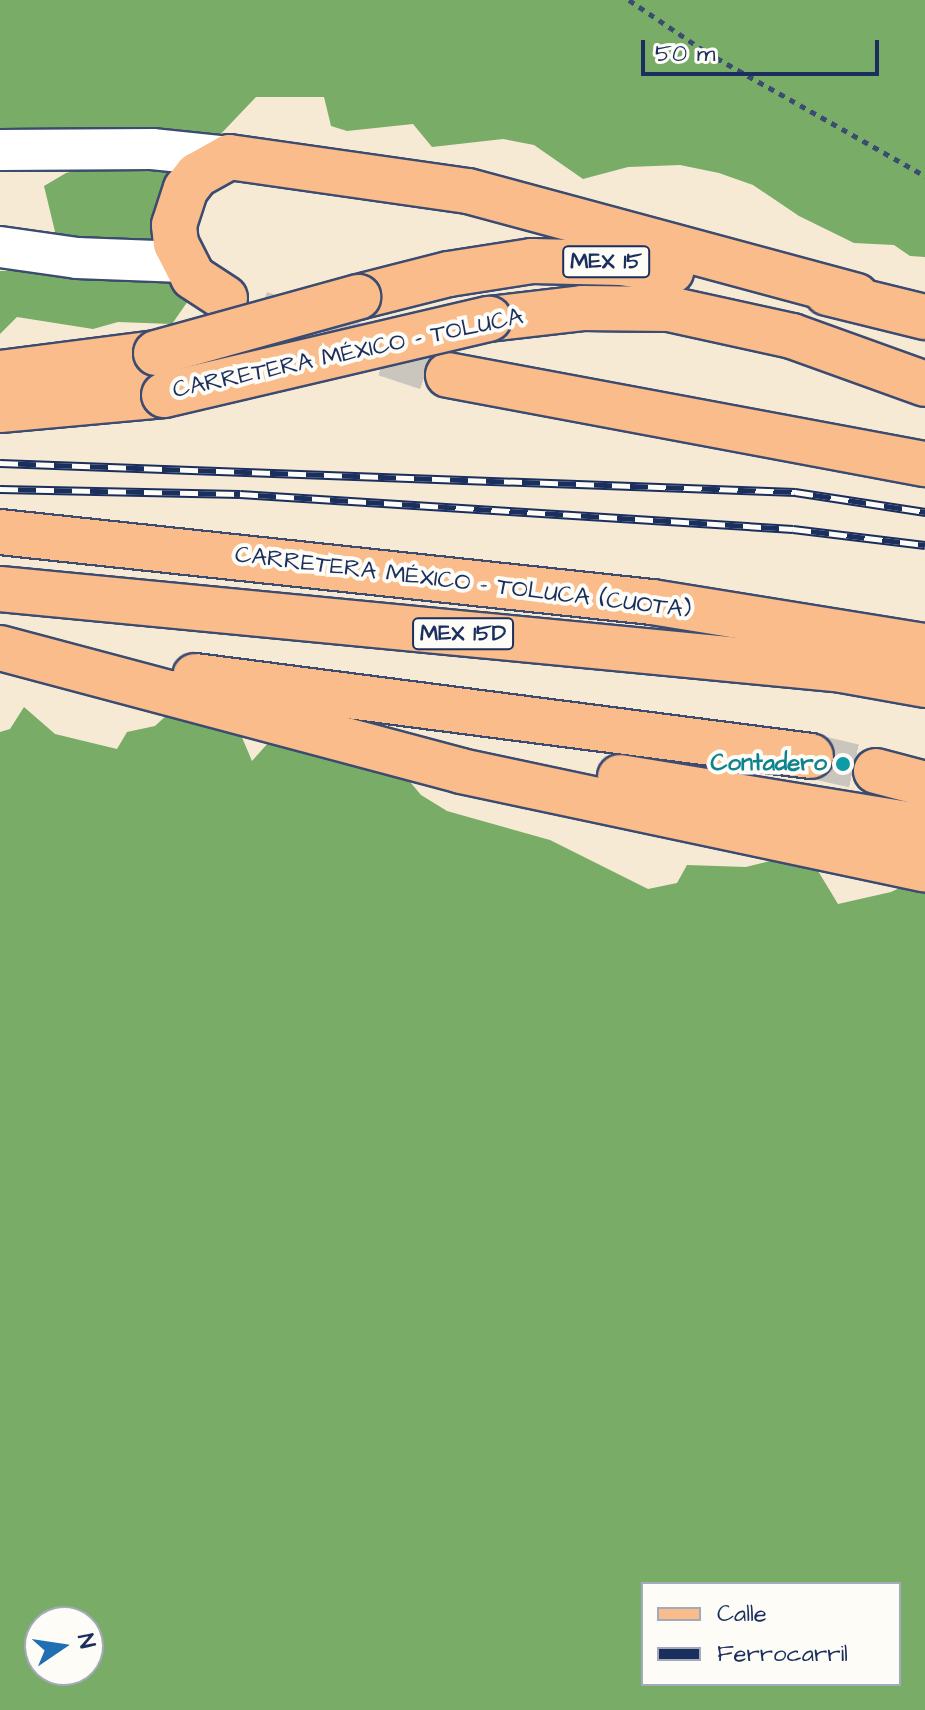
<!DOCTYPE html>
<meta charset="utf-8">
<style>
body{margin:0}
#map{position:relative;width:925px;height:1710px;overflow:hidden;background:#f6ead5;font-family:"Architects Daughter",sans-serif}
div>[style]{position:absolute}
.forest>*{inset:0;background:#78ac67}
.primary-tunnel>*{height:44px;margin-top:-22px;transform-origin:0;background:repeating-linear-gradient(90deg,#cac5bd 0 44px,transparent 0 66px)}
.motorway-tunnel>*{height:44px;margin-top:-22px;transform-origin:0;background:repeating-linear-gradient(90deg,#cac5bd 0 44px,transparent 0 66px)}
.path>*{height:5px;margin-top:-2.5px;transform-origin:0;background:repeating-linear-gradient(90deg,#3c4b70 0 6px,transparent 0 12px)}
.roads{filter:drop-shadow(2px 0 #3c4b70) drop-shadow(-2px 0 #3c4b70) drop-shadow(0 2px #3c4b70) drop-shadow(0 -2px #3c4b70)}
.tertiary>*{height:40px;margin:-20px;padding:0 20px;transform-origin:20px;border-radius:20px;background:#fff}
.primary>*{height:44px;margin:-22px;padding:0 22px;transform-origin:22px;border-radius:22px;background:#f9bc8a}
.motorway>*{height:44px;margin:-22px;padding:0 22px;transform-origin:22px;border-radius:22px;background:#f9bc8a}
.rail>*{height:9px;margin-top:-4.5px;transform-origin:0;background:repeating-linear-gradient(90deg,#fdfcf7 0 18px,#1b2f5e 0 36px);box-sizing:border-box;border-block:2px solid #1b2f5e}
.bridges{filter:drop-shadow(2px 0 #3c4b70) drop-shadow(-2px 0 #3c4b70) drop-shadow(0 2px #3c4b70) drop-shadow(0 -2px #3c4b70)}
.primary-bridge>*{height:44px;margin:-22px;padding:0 22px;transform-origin:22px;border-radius:22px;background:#f9bc8a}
.dots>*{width:22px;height:22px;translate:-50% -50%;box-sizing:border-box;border:4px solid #fdfcf7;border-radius:50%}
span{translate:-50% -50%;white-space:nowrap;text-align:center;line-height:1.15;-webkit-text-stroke:8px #fdfcf7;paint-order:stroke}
.shield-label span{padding:2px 6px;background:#fdfcf7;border:2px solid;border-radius:6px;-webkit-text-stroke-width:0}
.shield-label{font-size:22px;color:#1b2f5e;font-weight:700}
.street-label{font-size:24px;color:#1b2f5e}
.culture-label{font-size:24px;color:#0d838f;font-weight:700}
.right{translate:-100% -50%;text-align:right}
.legend{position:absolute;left:641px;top:1582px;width:260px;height:104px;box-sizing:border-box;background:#fdfcf7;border:2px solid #a3aaba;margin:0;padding:10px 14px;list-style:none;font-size:24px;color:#1b2f5e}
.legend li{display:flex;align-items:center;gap:16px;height:40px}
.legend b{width:40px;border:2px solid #a3aaba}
.north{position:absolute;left:24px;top:1606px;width:80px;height:80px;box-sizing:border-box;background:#fdfcf7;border:2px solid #a3aaba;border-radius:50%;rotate:77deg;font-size:22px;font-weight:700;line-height:32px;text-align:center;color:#1b2f5e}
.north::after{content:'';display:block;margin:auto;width:28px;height:36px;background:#1f6fb2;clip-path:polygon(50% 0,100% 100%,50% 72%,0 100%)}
.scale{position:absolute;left:641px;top:40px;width:238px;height:36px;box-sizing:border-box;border:4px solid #1b2f5e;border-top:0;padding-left:10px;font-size:24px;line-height:28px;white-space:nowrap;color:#1b2f5e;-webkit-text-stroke:6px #fdfcf7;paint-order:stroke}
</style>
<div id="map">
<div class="forest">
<i style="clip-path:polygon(0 0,925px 0,925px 257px,910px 256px,894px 245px,854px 243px,799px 216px,753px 185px,719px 173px,680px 165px,628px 167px,583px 179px,534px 145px,503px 139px,432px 147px,413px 124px,347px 131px,331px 126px,324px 97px,256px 97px,215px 140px,157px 158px,139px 128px,112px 151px,0 138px)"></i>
<i style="clip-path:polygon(123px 159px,180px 165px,188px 301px,172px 324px,118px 322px,93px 329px,17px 317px,0 334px,0 271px,64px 269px,44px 186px,66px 173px)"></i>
<i style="clip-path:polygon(evenodd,227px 702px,252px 761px,269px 742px,380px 746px,421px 795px,447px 811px,550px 840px,648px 889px,677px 883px,687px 865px,746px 867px,774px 860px,818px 871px,838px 904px,891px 892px,925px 876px,925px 1710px,0 1710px,0 732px,10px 729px,24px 707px,55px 734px,117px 749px,127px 732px,155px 726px,168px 714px,227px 702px,643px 1584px,899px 1584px,899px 1684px,643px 1684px,643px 1584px,227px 702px,40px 1622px,88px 1622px,88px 1670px,40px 1670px,40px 1622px)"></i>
</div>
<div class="primary-tunnel">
<i style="left:260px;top:313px;width:198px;rotate:18.3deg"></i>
</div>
<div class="motorway-tunnel">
<i style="left:811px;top:756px;width:67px;rotate:13deg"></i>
</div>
<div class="path">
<i style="left:629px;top:0;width:93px;rotate:34deg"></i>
<i style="left:706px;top:52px;width:252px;rotate:29.5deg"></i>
</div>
<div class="roads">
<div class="tertiary">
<i style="left:0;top:150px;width:152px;rotate:-0.4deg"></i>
<i style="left:152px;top:149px;width:77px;rotate:5.9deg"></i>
<i style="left:0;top:247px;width:78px;rotate:8.1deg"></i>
<i style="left:77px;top:258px;width:106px;rotate:2.2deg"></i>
</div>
<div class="primary">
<i style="left:827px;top:293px;width:101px;rotate:13.8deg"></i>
<i style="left:358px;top:297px;width:94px;rotate:-14.2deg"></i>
<i style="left:449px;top:274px;width:84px;rotate:-8.9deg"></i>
<i style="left:532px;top:261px;width:90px;rotate:1.3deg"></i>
<i style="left:622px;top:263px;width:50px;rotate:9.3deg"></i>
<i style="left:225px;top:298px;width:38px;rotate:-147deg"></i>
<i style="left:193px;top:277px;width:37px;rotate:-117deg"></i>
<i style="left:176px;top:244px;width:19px;rotate:-96deg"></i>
<i style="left:174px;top:225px;width:38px;rotate:-72deg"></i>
<i style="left:186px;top:189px;width:18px;rotate:-52deg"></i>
<i style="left:197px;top:175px;width:37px;rotate:-29deg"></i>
<i style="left:229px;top:157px;width:241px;rotate:8.1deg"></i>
<i style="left:468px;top:191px;width:402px;rotate:15.1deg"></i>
<i style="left:489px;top:319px;width:94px;rotate:-6.7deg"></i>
<i style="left:582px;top:308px;width:87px;rotate:0.7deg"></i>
<i style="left:669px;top:309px;width:126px;rotate:12.4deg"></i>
<i style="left:792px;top:336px;width:141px;rotate:19.8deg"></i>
<i style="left:0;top:373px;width:157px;rotate:-7.3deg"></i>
<i style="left:448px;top:375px;width:485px;rotate:10.6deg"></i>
<i style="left:0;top:410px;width:165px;rotate:-5.2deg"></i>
</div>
<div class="motorway">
<i style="left:0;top:532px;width:656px;rotate:6.13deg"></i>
<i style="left:652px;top:602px;width:277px;rotate:9.2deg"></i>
<i style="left:0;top:589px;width:846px;rotate:5.49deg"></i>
<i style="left:842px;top:670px;width:84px;rotate:10.2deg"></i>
<i style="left:0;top:648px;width:477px;rotate:14.9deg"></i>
<i style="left:461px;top:771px;width:474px;rotate:12deg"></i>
<i style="left:195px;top:676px;width:621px;rotate:7.4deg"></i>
<i style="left:876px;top:771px;width:51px;rotate:14.9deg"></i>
<i style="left:620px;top:777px;width:309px;rotate:9.3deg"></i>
</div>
</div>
<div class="rail">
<i style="left:0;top:463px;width:796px;rotate:2.09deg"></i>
<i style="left:795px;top:492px;width:132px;rotate:8.7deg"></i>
<i style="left:0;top:489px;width:240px;rotate:1.2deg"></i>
<i style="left:240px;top:494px;width:554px;rotate:3.62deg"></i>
<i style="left:793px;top:529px;width:133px;rotate:6.9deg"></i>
</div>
<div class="bridges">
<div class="primary-bridge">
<i style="left:156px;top:353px;width:210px;rotate:-15.5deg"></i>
<i style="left:164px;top:395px;width:334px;rotate:-13.2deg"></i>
</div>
</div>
<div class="dots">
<i style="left:843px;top:764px;background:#0f9aa8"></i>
</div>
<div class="shield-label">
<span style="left:606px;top:262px">MEX 15</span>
<span style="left:463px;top:634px">MEX 15D</span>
</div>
<div class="street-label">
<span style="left:348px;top:354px;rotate:-12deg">CARRETERA MÉXICO - TOLUCA</span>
<span style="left:463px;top:583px;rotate:7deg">CARRETERA MÉXICO - TOLUCA (CUOTA)</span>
</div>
<div class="culture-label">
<span class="right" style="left:827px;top:764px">Contadero</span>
</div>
<ul class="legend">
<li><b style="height:10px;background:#f9bc8a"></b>Calle</li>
<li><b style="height:10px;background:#1b2f5e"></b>Ferrocarril</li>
</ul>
<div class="north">N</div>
<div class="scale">50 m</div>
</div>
